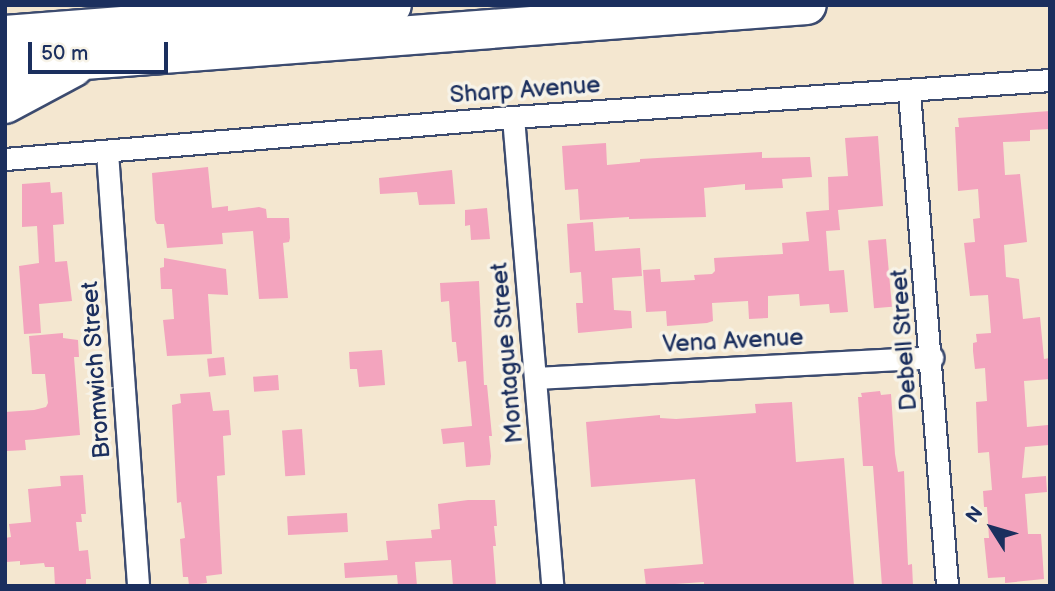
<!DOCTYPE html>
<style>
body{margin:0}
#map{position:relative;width:1055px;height:591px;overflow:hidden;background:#f4e7d0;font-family:"Balsamiq Sans",sans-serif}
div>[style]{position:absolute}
.building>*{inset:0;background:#f3a4be;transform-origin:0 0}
.roads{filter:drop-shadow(2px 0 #3c4b6f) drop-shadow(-2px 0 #3c4b6f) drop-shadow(0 2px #3c4b6f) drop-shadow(0 -2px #3c4b6f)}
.street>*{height:21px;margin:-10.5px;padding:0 10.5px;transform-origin:10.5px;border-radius:10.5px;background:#fff}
.highway>*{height:38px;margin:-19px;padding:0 19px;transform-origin:19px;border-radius:19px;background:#fff}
span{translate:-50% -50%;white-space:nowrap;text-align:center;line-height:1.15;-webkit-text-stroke:7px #f7f3e8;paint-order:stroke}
.street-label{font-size:24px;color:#1b2f5e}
.frame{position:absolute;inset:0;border:7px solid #1b2f5e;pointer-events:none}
.north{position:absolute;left:957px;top:493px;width:70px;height:70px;-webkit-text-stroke:5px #f7f3e8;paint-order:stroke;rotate:307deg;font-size:19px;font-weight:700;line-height:28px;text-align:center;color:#1b2f5e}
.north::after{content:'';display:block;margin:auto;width:24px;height:32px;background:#1b2f5e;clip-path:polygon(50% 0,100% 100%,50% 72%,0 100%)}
.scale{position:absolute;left:28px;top:42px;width:140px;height:32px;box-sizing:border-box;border:4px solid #1b2f5e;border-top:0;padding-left:9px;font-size:21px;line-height:24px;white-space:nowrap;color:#1b2f5e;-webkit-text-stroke:5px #f7f3e8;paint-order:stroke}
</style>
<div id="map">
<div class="building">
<i style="clip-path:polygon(1050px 111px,1050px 129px,1030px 130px,1030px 141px,1003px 142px,1005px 175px,1020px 174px,1027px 242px,1004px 245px,1006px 277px,1019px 279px,1023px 319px,1040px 317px,1044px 359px,1050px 358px,1050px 379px,1024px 381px,1027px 427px,1048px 425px,1049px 445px,1025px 447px,1022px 478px,1046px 476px,1047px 492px,1025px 494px,1028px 534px,1041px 534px,1044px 579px,1005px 583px,1005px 577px,988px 578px,984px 538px,989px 538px,987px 507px,984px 507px,983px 491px,992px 490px,989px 452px,978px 453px,976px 402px,987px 401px,985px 368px,975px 369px,973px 351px,973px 343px,977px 342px,976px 334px,991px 333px,988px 295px,970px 296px,964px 243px,975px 242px,973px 219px,980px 218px,978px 189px,958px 191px,955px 127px,959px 127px,958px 118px)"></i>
<i style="clip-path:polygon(878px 136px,883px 206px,838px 210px,840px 230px,826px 231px,829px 271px,844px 270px,848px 312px,830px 313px,829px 304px,800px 306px,799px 294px,768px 296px,768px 318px,749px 319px,748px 301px,712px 303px,713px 321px,707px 323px,667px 326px,666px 311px,646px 312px,643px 270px,660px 269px,661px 282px,695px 280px,694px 275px,712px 274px,715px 271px,714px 258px,783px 254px,782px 243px,809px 241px,806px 212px,829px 210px,828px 177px,848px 176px,845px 138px)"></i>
<i style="clip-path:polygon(606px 143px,607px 165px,640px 162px,640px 159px,762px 152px,762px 158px,810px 157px,812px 177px,782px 179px,783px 188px,745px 190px,745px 184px,704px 188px,706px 217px,629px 219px,629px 217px,580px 220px,578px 189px,565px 190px,562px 146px)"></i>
<i style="clip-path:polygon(208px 167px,212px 208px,228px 206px,228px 211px,259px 207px,266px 209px,267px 218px,289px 218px,290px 238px,289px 242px,283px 243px,288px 298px,259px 299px,253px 231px,222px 233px,223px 244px,167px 248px,164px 224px,157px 224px,155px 220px,152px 173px)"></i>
<i style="clip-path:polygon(452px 170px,455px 204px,419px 205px,417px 192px,380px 194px,379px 178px)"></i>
<i style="clip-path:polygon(50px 182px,51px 193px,62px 192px,64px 224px,53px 225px,55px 262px,67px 261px,72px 301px,39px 304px,41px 333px,24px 334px,19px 266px,39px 263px,37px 226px,22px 227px,22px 184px)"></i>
<i style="clip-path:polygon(487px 208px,490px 239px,471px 240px,470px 225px,465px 226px,465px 210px)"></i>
<i style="clip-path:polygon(593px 222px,595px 251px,640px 248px,642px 276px,612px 278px,614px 310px,631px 311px,632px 328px,578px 333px,576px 303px,583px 303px,581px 272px,570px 273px,567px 224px)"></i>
<i style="left:886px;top:239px;width:68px;height:18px;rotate:85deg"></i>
<i style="clip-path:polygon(164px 258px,226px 269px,228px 295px,208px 294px,212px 354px,167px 356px,163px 320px,174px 319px,172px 289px,161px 289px,160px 268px,164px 267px)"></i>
<i style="clip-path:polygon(479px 281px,484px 385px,487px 385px,492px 436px,489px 436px,491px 456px,490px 465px,466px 467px,464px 442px,443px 444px,441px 429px,472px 426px,466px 361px,458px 362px,456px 342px,452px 342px,449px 301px,441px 302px,440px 283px)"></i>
<i style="clip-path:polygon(63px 333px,63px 338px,78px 340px,79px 357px,74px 357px,80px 435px,25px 440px,26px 450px,7px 451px,5px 412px,34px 410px,46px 407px,48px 403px,45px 374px,32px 374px,29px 336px)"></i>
<i style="clip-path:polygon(382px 350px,385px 385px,359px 387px,357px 369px,350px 369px,349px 352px)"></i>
<i style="left:224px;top:357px;width:18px;height:17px;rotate:84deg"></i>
<i style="left:278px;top:375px;width:15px;height:25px;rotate:86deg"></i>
<i style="clip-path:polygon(880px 391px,881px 395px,891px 394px,895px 454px,898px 472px,904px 471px,908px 565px,912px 564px,913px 586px,882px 586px,873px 466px,863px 466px,858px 397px,862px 397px,861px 393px)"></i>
<i style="clip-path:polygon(210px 392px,213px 411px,229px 410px,231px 435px,223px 436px,225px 475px,217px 476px,222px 574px,206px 576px,207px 583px,189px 585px,188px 577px,183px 577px,180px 539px,185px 538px,181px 502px,177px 503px,172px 405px,181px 403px,180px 394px)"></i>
<i style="clip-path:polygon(792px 402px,796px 462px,844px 458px,854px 586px,704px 586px,704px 582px,646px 586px,644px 569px,703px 564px,695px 479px,591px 487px,586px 422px,660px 415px,660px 418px,676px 419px,756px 413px,755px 404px)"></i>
<i style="left:302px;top:429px;width:46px;height:20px;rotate:86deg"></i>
<i style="clip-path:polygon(83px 475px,86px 514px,81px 514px,82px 522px,76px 522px,79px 551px,88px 550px,91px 579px,86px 579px,86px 586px,55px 586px,54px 567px,45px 567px,44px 563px,20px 565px,20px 561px,6px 562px,5px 538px,11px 537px,9px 524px,31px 522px,28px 489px,61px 486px,60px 476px)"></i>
<i style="clip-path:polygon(468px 500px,495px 500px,497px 526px,494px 526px,496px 546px,493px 546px,496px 586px,453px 586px,451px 560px,415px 562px,417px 586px,398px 586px,397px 575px,345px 578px,344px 563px,388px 560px,386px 541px,432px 538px,431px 530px,440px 529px,438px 504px)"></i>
<i style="left:347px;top:513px;width:19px;height:60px;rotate:87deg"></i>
</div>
<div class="roads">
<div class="street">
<i style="left:909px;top:91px;width:496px;rotate:85.6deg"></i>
<i style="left:513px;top:117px;width:471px;rotate:85.2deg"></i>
<i style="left:107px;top:152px;width:435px;rotate:85.9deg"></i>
<i style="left:5px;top:159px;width:510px;rotate:-4.73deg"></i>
<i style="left:513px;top:117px;width:538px;rotate:-3.94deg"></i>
<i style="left:536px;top:378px;width:397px;rotate:-3deg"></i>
</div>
<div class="highway">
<i style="left:5px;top:35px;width:388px;rotate:-4.4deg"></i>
<i style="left:5px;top:66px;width:804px;rotate:-4.35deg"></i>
<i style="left:5px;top:104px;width:78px;rotate:-28.2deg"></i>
</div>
</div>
<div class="street-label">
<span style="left:525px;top:90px;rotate:-4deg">Sharp Avenue</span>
<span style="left:904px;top:340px;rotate:-94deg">Debell Street</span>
<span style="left:733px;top:341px;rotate:-3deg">Vena Avenue</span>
<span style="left:507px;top:353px;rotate:-95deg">Montague Street</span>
<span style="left:96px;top:370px;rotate:-94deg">Bromwich Street</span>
</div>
<div class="frame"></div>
<div class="north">N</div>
<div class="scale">50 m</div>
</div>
